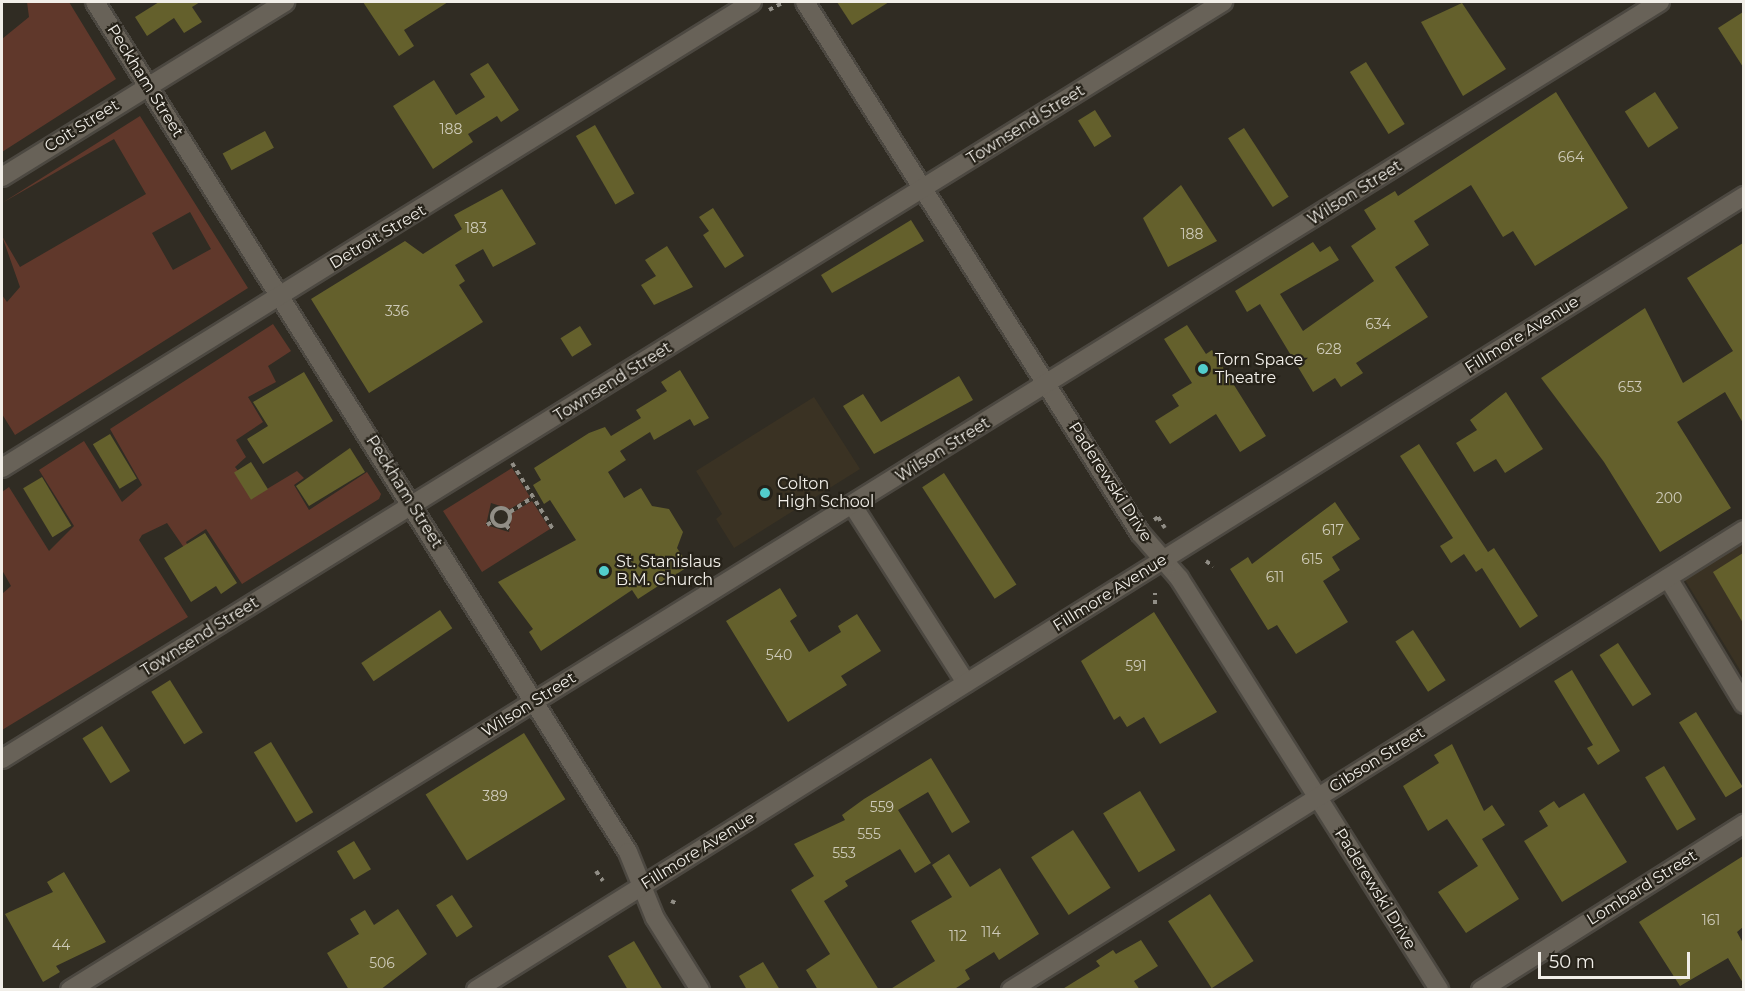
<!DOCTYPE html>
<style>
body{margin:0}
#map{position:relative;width:1745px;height:991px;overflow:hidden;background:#302c23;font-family:Montserrat,sans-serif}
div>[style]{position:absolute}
.built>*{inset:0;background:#3a3223}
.green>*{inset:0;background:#60382b}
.building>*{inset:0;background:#64602c;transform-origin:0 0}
.path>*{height:4px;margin-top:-2px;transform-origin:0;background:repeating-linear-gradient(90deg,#918e86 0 4.5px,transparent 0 9px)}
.path>.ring{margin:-2px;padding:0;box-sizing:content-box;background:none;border:4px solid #918e86;border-radius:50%}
.roads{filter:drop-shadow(2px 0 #4c4841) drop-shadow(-2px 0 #4c4841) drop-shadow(0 2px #4c4841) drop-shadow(0 -2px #4c4841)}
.minor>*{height:18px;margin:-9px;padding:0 9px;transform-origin:9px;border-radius:9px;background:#686258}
.dots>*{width:16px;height:16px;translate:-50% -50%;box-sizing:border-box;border:3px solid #262219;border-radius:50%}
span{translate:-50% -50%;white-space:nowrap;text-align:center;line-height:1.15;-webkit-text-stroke:4.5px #262219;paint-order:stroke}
.number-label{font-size:14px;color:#cecab9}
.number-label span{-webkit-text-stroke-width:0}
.street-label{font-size:16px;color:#f1eee8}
.poi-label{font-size:16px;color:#f1eee8}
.left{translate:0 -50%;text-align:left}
.frame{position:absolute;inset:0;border:3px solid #f1eee8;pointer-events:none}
.scale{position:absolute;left:1538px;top:952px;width:152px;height:27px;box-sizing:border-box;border:3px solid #f1eee8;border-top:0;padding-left:8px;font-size:18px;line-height:21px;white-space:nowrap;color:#f1eee8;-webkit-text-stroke:4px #262219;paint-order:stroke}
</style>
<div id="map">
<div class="built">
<i style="clip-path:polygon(814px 397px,860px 469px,734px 548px,716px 519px,722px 514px,696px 471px)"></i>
<i style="clip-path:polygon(1743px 543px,1743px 675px,1685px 580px)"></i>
</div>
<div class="green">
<i style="clip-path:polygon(27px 2px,69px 2px,116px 79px,2px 152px,2px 39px,29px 17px)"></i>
<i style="clip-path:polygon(evenodd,140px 116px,248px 288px,15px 435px,2px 414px,2px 295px,7px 302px,20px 287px,2px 236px,20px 267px,146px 194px,114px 139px,2px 203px,140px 116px,190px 212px,211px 249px,173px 270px,152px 233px,190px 212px)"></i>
<i style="clip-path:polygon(273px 324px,291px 351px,268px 366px,276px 382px,248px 397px,263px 422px,236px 440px,246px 457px,235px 467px,257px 495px,297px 471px,304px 478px,294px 485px,309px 510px,367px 472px,381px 494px,379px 499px,242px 584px,206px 529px,186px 542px,196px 565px,167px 523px,142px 535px,139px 540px,188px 617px,2px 730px,2px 594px,11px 586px,2px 570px,2px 492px,9px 487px,49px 551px,74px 526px,39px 470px,84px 441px,122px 502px,142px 485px,110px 429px)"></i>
<i style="clip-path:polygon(512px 468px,530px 497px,510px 509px,491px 503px,486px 525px,509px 532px,512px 513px,532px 501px,550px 529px,482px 572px,443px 511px)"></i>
</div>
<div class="building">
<i style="clip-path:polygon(159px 2px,200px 2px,192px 7px,202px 22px,184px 33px,174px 18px,147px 36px,135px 17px)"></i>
<i style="clip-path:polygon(363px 2px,448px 2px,404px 30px,414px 46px,399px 56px)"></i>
<i style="clip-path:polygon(837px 2px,889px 2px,852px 25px)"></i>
<i style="clip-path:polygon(1462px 3px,1506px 69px,1463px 96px,1421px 22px)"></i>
<i style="clip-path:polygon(1743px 12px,1743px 67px,1718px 28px)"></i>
<i style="left:1366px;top:62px;width:73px;height:19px;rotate:58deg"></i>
<i style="clip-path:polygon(488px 63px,519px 110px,501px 122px,497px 116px,468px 134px,473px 142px,433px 169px,393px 106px,434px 80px,456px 115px,485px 97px,470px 74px)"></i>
<i style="clip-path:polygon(1556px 92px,1628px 208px,1535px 266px,1513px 231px,1503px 237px,1471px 185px,1414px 221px,1429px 245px,1395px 267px,1428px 317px,1356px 363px,1363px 373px,1341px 387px,1335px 378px,1313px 392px,1260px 304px,1247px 312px,1235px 291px,1313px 242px,1320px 252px,1330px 246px,1339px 260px,1280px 294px,1303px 331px,1374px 281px,1351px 246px,1376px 229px,1364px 210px,1395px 191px,1398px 196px)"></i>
<i style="left:1655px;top:92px;width:43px;height:36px;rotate:57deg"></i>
<i style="left:1095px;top:110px;width:31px;height:20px;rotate:58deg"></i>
<i style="left:595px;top:125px;width:79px;height:22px;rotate:60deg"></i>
<i style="left:1244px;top:128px;width:82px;height:19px;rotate:57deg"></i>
<i style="left:265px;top:131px;width:19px;height:48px;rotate:62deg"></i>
<i style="clip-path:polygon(1181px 185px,1217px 241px,1168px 267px,1143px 218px)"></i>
<i style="clip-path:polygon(502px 189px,536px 244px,493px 267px,483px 249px,455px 265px,465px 281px,459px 285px,483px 322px,369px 393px,311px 299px,405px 241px,423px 254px,462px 229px,454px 215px)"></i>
<i style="clip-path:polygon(713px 208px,744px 256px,725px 268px,703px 235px,709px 231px,699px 217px)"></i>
<i style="clip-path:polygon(911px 220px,924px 241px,832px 293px,821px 275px)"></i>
<i style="clip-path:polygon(1743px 243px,1743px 423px,1725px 392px,1677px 422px,1731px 508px,1660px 552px,1604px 462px,1541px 378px,1645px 308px,1683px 383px,1733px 351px,1687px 278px)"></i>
<i style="clip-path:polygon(667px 246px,693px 287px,654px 305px,641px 285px,656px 276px,645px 260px)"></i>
<i style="clip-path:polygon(1187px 325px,1206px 354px,1212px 350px,1266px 436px,1240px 452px,1216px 414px,1170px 444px,1155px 421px,1179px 406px,1172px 395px,1192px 383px,1164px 339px)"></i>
<i style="left:580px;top:326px;width:22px;height:23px;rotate:58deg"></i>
<i style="clip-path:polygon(680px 370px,709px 418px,694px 426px,690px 419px,654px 440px,650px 432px,620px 451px,626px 460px,608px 472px,624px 498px,641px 488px,652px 506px,669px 509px,683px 532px,677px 548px,689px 566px,638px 599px,632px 590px,541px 651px,529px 632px,533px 629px,498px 582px,576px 540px,550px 500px,544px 504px,533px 485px,541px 480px,534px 468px,589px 433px,605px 427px,611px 436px,641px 418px,636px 410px,667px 391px,661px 382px)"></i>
<i style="clip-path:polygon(304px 372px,333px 421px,263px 464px,247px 439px,268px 426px,253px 402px)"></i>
<i style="clip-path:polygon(959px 376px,973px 400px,874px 454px,843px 406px,863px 394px,881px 422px)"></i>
<i style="clip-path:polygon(1506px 392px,1543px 449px,1505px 473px,1496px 459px,1474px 472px,1456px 443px,1477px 430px,1470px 420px)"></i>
<i style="left:110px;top:434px;width:52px;height:20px;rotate:59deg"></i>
<i style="clip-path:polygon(1419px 444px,1488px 552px,1494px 548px,1538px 616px,1520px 628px,1482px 568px,1476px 572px,1464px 554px,1451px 563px,1440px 546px,1453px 538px,1400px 456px)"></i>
<i style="clip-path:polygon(350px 448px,365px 472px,309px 506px,296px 486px)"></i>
<i style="left:251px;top:462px;width:32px;height:20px;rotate:58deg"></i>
<i style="left:944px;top:473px;width:133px;height:26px;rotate:57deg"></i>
<i style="left:42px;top:477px;width:57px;height:22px;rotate:59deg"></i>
<i style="clip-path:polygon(1335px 502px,1360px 539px,1332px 557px,1340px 570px,1323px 581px,1348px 622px,1296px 654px,1277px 625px,1268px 630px,1230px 569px,1248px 557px,1252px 564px)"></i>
<i style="clip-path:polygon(205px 533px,237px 583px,221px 594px,216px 586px,191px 602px,164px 558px)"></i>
<i style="clip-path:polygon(1743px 553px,1743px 623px,1713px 572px)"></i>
<i style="clip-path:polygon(780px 588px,797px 616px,790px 621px,809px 652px,841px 632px,838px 626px,857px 614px,881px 651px,841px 676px,847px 685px,788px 722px,726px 621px)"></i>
<i style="left:440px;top:610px;width:22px;height:95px;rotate:56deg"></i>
<i style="clip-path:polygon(1154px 612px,1217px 712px,1160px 744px,1144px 717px,1127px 727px,1120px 716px,1114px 720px,1081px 661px)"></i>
<i style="left:1413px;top:630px;width:60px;height:21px;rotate:57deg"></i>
<i style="left:1618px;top:643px;width:61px;height:22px;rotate:57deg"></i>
<i style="clip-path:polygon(1572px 670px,1620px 751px,1598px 765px,1587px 748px,1593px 745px,1554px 681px)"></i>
<i style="left:170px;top:680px;width:62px;height:22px;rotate:58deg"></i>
<i style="left:1696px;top:712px;width:88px;height:20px;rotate:58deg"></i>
<i style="left:102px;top:726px;width:53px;height:23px;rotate:58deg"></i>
<i style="left:524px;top:733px;width:78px;height:116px;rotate:58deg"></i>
<i style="left:271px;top:742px;width:82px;height:20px;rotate:59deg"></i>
<i style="clip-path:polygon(1452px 744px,1484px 811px,1492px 805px,1505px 825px,1482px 839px,1519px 899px,1466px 933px,1438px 892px,1478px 866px,1447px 819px,1428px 831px,1403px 786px,1439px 763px,1434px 755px)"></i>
<i style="clip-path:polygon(931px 758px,970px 822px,952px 833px,928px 792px,898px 810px,931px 863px,915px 873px,900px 849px,845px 881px,848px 886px,824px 901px,879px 990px,818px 990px,806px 970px,830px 954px,791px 890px,814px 876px,794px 844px,845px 820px,842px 815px,864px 799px)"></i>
<i style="left:1664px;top:766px;width:62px;height:22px;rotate:59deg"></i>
<i style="left:1140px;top:791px;width:69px;height:43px;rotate:59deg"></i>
<i style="clip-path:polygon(1584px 793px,1627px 862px,1562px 902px,1524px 841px,1548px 826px,1539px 811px,1554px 801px,1559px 808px)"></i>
<i style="left:1073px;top:830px;width:69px;height:50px;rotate:57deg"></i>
<i style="left:354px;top:841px;width:33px;height:20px;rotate:59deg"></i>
<i style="clip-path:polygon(949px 854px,970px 887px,1000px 868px,1039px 934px,999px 960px,994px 952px,965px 970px,970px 979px,953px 990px,889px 990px,935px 961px,911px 921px,952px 897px,932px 865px)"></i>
<i style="clip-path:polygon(1743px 856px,1743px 927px,1737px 932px,1743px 943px,1743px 983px,1728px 958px,1680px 986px,1639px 922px)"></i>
<i style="clip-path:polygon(64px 872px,106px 942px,56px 966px,60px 972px,43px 982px,5px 914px,53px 892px,47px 882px)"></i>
<i style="left:1210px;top:894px;width:80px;height:50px;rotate:57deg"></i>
<i style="left:452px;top:895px;width:38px;height:19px;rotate:57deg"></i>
<i style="clip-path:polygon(398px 909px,427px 954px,380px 990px,349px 990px,327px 953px,359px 934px,350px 919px,365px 910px,374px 925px)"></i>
<i style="clip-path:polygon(1141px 940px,1158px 966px,1134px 981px,1140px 990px,1061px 990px,1100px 966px,1096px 961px,1113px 950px,1116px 954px)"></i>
<i style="clip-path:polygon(634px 941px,663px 990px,628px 990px,608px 956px)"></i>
<i style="clip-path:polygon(763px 962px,780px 990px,747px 990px,739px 976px)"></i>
</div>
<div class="path">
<i style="left:769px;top:10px;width:17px;rotate:-28deg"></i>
<i style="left:512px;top:463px;width:80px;rotate:58.3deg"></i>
<i class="ring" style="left:492px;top:508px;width:14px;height:14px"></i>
<i style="left:510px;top:512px;width:27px;rotate:-33deg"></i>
<i style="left:1154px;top:520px;width:5px;rotate:-37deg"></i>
<i style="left:1158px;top:517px;width:13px;rotate:58deg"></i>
<i style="left:487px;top:525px;width:7px;rotate:-34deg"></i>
<i style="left:506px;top:525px;width:6px;rotate:51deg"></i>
<i style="left:1206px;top:561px;width:9px;rotate:36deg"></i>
<i style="left:1155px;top:604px;width:11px;rotate:-90deg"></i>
<i style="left:596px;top:871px;width:12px;rotate:55deg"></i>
<i style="left:671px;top:901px;width:8px;rotate:23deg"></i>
</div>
<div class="roads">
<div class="minor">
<i style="left:95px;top:2px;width:1003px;rotate:57.91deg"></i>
<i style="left:628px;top:852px;width:71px;rotate:67.8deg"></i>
<i style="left:655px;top:918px;width:85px;rotate:58deg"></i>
<i style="left:805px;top:2px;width:628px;rotate:57.75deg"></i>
<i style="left:1140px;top:533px;width:60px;rotate:49.1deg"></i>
<i style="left:1179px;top:578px;width:487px;rotate:57.7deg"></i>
<i style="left:2px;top:177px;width:333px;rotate:-31.7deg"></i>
<i style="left:2px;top:468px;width:883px;rotate:-31.85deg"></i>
<i style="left:853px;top:506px;width:210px;rotate:57.4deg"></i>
<i style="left:1668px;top:578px;width:147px;rotate:58.9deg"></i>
<i style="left:2px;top:759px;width:1437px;rotate:-31.8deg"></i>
<i style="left:70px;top:990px;width:1872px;rotate:-31.86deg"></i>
<i style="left:476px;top:990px;width:1496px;rotate:-32.05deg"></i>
<i style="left:1011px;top:990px;width:865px;rotate:-32.11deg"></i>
<i style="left:1481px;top:990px;width:311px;rotate:-32.3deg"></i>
</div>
</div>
<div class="dots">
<i style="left:1203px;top:369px;background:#52cdcc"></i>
<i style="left:765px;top:493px;background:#52cdcc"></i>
<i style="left:604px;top:571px;background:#52cdcc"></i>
</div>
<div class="number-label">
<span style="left:451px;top:129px">188</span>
<span style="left:1571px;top:157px">664</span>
<span style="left:476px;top:228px">183</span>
<span style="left:1192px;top:234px">188</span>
<span style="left:397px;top:311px">336</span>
<span style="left:1378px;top:324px">634</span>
<span style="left:1329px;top:349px">628</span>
<span style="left:1630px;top:387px">653</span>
<span style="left:1669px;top:498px">200</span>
<span style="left:1333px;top:530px">617</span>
<span style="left:1312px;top:559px">615</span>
<span style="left:1275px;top:577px">611</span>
<span style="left:779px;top:655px">540</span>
<span style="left:1136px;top:666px">591</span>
<span style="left:495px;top:796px">389</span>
<span style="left:882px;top:807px">559</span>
<span style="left:869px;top:834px">555</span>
<span style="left:844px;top:853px">553</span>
<span style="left:1711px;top:920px">161</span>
<span style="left:991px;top:932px">114</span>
<span style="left:958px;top:936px">112</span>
<span style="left:61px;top:945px">44</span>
<span style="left:382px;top:963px">506</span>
</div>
<div class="street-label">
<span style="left:145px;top:81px;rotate:58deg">Peckham Street</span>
<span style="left:1026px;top:125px;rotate:-32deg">Townsend Street</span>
<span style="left:82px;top:126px;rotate:-32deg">Coit Street</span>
<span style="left:1355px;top:193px;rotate:-32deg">Wilson Street</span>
<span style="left:378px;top:237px;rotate:-31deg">Detroit Street</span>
<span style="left:1522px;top:335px;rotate:-32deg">Fillmore Avenue</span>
<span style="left:613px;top:382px;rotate:-32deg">Townsend Street</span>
<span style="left:943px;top:450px;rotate:-32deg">Wilson Street</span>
<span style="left:1110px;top:482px;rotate:57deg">Paderewski Drive</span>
<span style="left:404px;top:492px;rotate:58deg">Peckham Street</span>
<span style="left:1110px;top:593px;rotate:-32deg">Fillmore Avenue</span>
<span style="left:200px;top:637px;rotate:-32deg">Townsend Street</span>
<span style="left:529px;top:705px;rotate:-32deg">Wilson Street</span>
<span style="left:1377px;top:760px;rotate:-32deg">Gibson Street</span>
<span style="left:698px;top:851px;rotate:-32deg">Fillmore Avenue</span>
<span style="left:1642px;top:888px;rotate:-32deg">Lombard Street</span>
<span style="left:1375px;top:889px;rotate:58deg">Paderewski Drive</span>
</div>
<div class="poi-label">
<span class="left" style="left:1215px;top:369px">Torn Space<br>Theatre</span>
<span class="left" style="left:777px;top:493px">Colton<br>High School</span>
<span class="left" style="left:616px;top:571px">St. Stanislaus<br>B.M. Church</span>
</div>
<div class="frame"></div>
<div class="scale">50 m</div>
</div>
